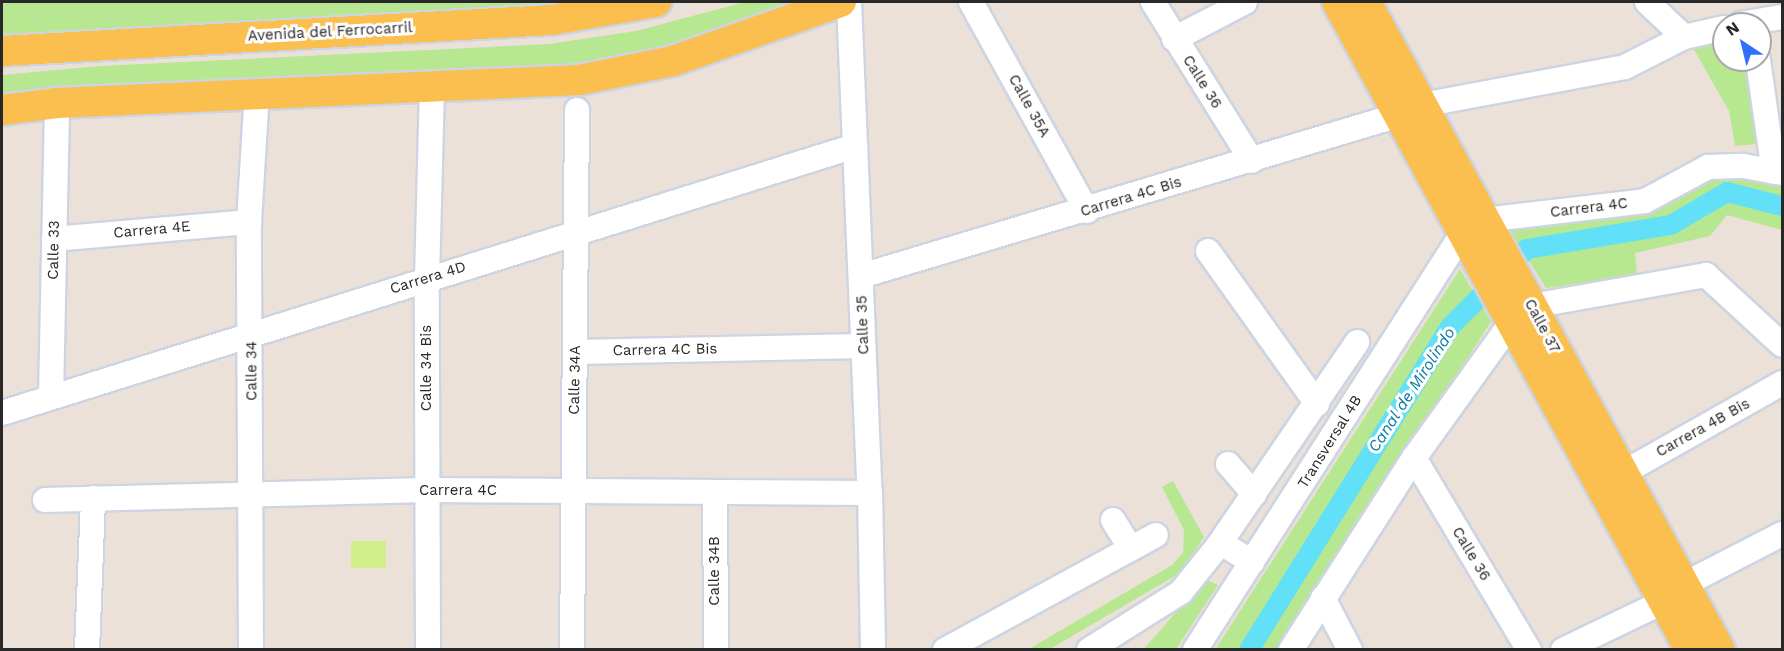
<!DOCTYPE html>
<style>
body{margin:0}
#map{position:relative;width:1784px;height:651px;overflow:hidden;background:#ece1d8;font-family:"Work Sans",sans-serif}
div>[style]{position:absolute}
.green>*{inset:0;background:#b7e790}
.pitch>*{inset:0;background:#d0ef8a;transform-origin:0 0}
.canal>*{height:20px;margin:-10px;padding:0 10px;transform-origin:10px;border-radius:10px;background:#62e0f7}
.roads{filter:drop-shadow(2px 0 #cdd4e2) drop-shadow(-2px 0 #cdd4e2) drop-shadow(0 2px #cdd4e2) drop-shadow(0 -2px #cdd4e2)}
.minor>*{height:24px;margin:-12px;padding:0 12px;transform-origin:12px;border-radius:12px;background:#fff}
.major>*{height:30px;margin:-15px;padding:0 15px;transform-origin:15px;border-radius:15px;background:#fabf4e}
span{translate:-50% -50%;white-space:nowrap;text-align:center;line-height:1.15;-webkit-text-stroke:6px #fff;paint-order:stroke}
.street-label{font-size:15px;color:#282828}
.water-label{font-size:16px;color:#047ca0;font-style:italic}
.frame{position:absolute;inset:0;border:3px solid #282828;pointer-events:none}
.north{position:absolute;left:1712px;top:12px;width:60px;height:60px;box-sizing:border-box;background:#fff;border:2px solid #a9a9a9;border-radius:50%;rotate:325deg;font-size:16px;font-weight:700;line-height:24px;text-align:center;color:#282828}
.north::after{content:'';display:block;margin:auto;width:21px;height:27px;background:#326fff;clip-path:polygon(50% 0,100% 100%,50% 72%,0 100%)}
</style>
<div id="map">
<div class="green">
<i style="clip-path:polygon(2px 2px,621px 2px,2px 43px)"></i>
<i style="clip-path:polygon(745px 2px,814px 2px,716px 39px,598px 67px,2px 102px,2px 75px,101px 66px,549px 44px,636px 31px)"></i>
<i style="clip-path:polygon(1724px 30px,1724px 60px,1752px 60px,1768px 143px,1735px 146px,1729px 111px,1688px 39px)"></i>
<i style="clip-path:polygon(1733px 174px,1782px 182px,1782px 230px,1727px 215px,1710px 236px,1635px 253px,1637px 275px,1546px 288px,1508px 227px)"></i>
<i style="clip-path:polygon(1460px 269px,1491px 322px,1278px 649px,1215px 650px)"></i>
<i style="clip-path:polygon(1173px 481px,1204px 537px,1180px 573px,1050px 649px,1029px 649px,1172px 565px,1183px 553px,1184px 530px,1162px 487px)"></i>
<i style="clip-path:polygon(1205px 579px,1218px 585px,1176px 649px,1143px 650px)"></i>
</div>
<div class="pitch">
<i style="left:351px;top:541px;width:35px;height:27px"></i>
</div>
<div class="canal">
<i style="left:1249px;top:650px;width:380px;rotate:-58.1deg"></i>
<i style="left:1450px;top:327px;width:110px;rotate:-45.4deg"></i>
<i style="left:1527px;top:249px;width:146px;rotate:-9.5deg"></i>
<i style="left:1671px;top:225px;width:65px;rotate:-30.5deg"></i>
<i style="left:1727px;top:192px;width:57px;rotate:14.3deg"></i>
</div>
<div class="roads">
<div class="minor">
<i style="left:849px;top:2px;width:491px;rotate:87.6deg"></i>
<i style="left:870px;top:493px;width:157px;rotate:88.9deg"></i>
<i style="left:971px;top:2px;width:239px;rotate:61deg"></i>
<i style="left:1153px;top:2px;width:187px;rotate:58.1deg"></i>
<i style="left:1647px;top:2px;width:51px;rotate:43.4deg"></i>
<i style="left:1740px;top:24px;width:43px;rotate:-9.5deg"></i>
<i style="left:1174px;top:39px;width:80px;rotate:-27.5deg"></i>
<i style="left:1758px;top:60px;width:113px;rotate:81.9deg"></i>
<i style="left:1422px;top:105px;width:207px;rotate:-10.6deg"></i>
<i style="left:1625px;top:67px;width:66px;rotate:-27deg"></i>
<i style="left:1684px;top:37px;width:41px;rotate:-12.7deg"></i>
<i style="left:54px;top:239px;width:196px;rotate:-5deg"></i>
<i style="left:1208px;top:251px;width:188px;rotate:54.5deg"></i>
<i style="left:861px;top:276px;width:562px;rotate:-16.66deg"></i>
<i style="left:576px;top:352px;width:287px;rotate:-1.2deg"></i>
<i style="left:51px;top:397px;width:294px;rotate:-88.8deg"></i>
<i style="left:2px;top:413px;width:894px;rotate:-17.38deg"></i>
<i style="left:1414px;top:458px;width:224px;rotate:59.1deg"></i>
<i style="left:1228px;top:464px;width:40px;rotate:49deg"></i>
<i style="left:1623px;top:473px;width:183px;rotate:-29.5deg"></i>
<i style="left:715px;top:493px;width:157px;rotate:89.6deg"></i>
<i style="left:45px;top:500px;width:381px;rotate:-1.5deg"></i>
<i style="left:426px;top:490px;width:444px;rotate:0.4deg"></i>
<i style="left:1113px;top:520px;width:34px;rotate:58deg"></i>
<i style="left:1218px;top:546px;width:247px;rotate:-55.7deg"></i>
<i style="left:1683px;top:585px;width:111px;rotate:-27.3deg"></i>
<i style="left:1323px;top:598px;width:59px;rotate:62.6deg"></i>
<i style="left:87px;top:650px;width:152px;rotate:-87.7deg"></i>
<i style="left:251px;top:650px;width:428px;rotate:-90.3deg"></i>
<i style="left:249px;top:222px;width:129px;rotate:-86.5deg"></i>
<i style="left:428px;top:650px;width:372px;rotate:-90.2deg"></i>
<i style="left:427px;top:278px;width:191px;rotate:-88.5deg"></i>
<i style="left:572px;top:650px;width:540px;rotate:-89.47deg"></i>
<i style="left:945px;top:650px;width:240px;rotate:-28.6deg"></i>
<i style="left:1089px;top:650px;width:109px;rotate:-32.2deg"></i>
<i style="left:1181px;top:592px;width:59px;rotate:-51.2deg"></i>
<i style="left:1218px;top:546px;width:6px;rotate:-9deg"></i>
<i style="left:1224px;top:545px;width:33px;rotate:31deg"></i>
<i style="left:1195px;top:650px;width:494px;rotate:-57.3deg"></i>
<i style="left:1462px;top:234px;width:26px;rotate:-32deg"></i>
<i style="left:1484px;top:220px;width:162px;rotate:-6.7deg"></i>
<i style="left:1645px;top:201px;width:72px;rotate:-28.4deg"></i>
<i style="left:1708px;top:167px;width:35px;rotate:-2deg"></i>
<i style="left:1743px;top:166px;width:40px;rotate:10deg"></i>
<i style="left:1291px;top:650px;width:228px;rotate:-57.4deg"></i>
<i style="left:1414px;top:458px;width:166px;rotate:-54.3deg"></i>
<i style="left:1511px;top:323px;width:27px;rotate:-39deg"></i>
<i style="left:1532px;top:306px;width:177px;rotate:-10.1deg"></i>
<i style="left:1706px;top:275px;width:103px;rotate:42.6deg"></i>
<i style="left:1563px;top:650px;width:111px;rotate:-25.6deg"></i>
</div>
<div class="major">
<i style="left:1337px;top:2px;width:738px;rotate:61.42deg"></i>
<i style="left:1366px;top:2px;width:738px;rotate:61.35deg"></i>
<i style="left:2px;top:51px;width:551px;rotate:-3.23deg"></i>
<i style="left:552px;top:20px;width:106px;rotate:-9.8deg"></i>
<i style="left:2px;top:110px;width:55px;rotate:-7.3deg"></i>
<i style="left:57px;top:103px;width:523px;rotate:-2.52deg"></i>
<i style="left:579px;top:80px;width:96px;rotate:-11.4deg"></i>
<i style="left:673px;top:61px;width:178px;rotate:-19.4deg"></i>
</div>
</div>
<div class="street-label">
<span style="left:330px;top:32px;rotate:-3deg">Avenida del Ferrocarril</span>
<span style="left:1202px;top:82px;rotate:58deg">Calle 36</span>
<span style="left:1029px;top:106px;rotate:61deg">Calle 35A</span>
<span style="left:1131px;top:197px;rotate:-17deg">Carrera 4C Bis</span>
<span style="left:1589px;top:208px;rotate:-7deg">Carrera 4C</span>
<span style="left:152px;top:230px;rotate:-5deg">Carrera 4E</span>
<span style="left:54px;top:250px;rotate:-89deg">Calle 33</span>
<span style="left:428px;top:278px;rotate:-17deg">Carrera 4D</span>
<span style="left:863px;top:325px;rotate:-92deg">Calle 35</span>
<span style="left:1542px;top:326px;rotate:62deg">Calle 37</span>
<span style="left:665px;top:350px;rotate:-1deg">Carrera 4C Bis</span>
<span style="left:427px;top:368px;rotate:-90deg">Calle 34 Bis</span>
<span style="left:252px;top:371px;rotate:-90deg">Calle 34</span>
<span style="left:575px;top:380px;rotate:-89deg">Calle 34A</span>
<span style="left:1703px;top:428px;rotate:-29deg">Carrera 4B Bis</span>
<span style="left:1330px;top:442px;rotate:-58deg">Transversal 4B</span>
<span style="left:458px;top:491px">Carrera 4C</span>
<span style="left:1471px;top:554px;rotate:59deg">Calle 36</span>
<span style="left:715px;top:571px;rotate:-90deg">Calle 34B</span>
</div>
<div class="water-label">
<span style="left:1412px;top:390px;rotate:-57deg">Canal de Mirolindo</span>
</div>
<div class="frame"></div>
<div class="north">N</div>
</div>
